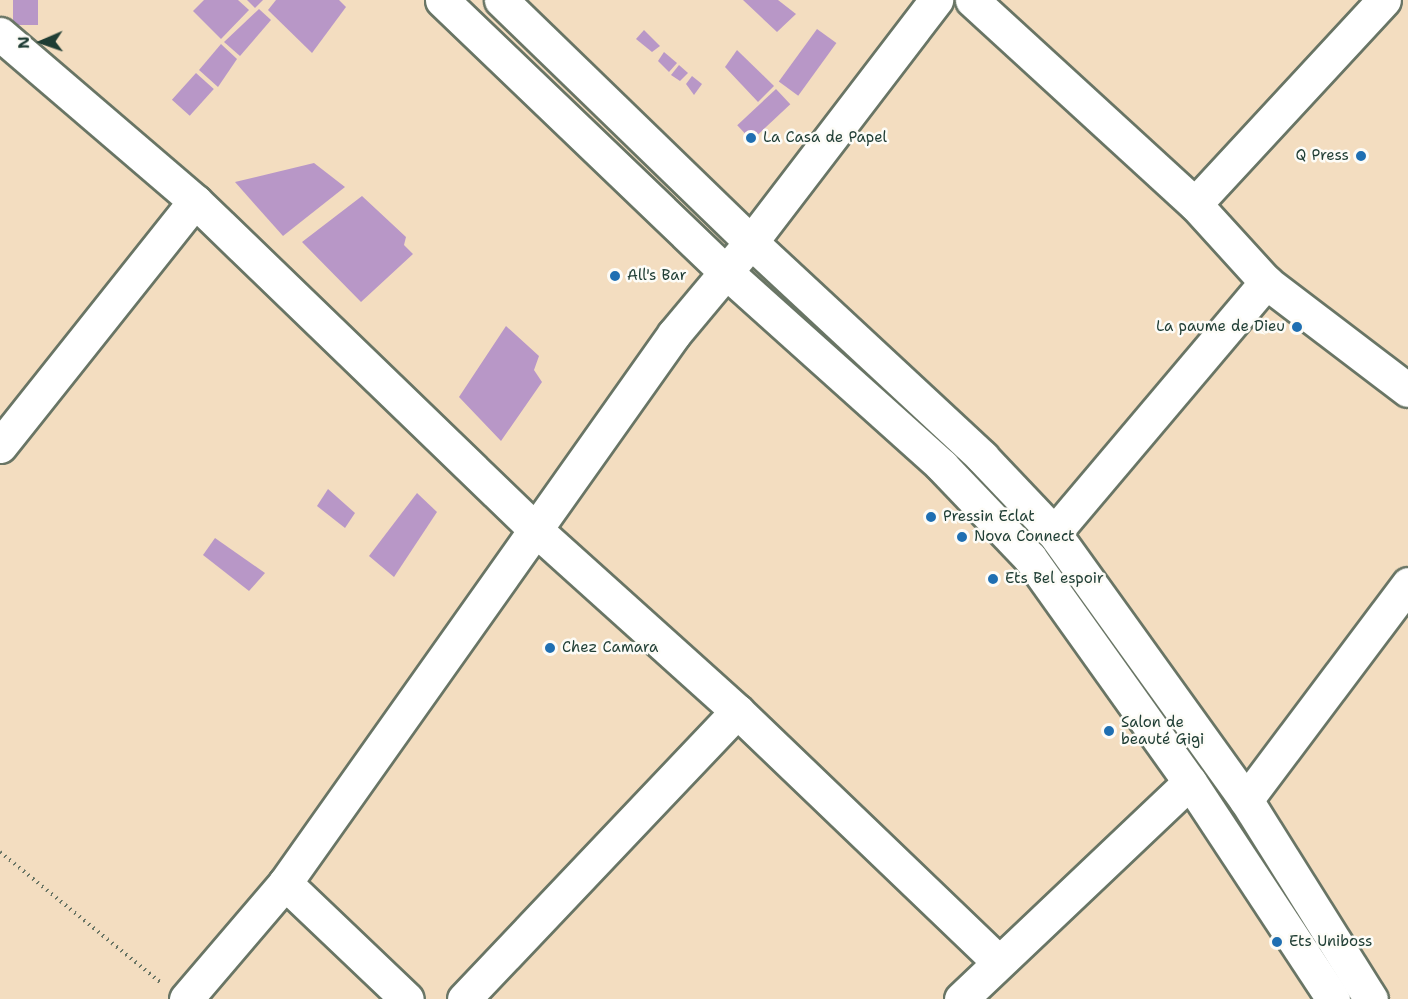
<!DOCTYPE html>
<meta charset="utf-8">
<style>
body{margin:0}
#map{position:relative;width:1408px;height:999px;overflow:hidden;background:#f3ddc0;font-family:"Shantell Sans",sans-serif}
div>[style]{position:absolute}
.building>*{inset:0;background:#b897c7;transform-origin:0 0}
.path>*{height:4px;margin-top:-2px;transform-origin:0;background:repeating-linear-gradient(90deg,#697565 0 1.5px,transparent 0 6px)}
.roads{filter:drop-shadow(2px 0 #697565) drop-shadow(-2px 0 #697565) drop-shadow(0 2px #697565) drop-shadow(0 -2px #697565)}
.street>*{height:33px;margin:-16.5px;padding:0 16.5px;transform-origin:16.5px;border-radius:16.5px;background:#fff}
.secondary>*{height:33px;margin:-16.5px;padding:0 16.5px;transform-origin:16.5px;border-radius:16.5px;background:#fff}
.dots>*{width:16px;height:16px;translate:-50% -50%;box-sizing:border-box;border:3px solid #fdfcf7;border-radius:50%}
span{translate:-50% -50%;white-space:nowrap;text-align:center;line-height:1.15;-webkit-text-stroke:5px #fdfcf7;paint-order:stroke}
.poi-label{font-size:15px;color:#1f3d34}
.left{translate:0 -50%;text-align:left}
.right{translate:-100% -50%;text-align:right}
.north{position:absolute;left:12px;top:12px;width:60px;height:60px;-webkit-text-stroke:4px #fdfcf7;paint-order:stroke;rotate:268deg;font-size:16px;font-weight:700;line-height:24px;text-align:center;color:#1f3d34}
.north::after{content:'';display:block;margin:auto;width:21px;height:27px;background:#1f3d34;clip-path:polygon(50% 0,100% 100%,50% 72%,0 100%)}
</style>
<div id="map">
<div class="building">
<i style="left:13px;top:0;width:25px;height:25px"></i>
<i style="clip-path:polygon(204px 0,238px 0,249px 10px,221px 39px,193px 11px)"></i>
<i style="clip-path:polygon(247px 0,263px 0,255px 8px)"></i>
<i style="clip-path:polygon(276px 0,339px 0,346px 7px,312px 53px,268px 10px)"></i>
<i style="clip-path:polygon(743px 0,778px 0,796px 14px,777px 32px)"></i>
<i style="clip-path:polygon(259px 9px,271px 20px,240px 56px,224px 42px)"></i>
<i style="left:817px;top:29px;width:24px;height:65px;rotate:36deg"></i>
<i style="clip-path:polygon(644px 30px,660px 46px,652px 52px,636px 39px)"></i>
<i style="clip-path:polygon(221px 44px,237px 59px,218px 87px,199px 70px)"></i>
<i style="clip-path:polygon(737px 50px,774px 86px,758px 102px,725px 67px)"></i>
<i style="clip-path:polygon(664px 52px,677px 63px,669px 72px,658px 61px)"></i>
<i style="clip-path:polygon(679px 65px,688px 73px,680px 81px,671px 75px)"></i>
<i style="left:196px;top:73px;width:24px;height:36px;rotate:42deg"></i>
<i style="clip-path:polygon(692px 76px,702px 84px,694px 95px,686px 84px)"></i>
<i style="left:776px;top:89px;width:21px;height:53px;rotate:47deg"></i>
<i style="clip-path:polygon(314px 163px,345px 187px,283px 236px,235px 182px)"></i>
<i style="clip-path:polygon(362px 196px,406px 237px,404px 245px,413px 254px,361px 302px,302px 242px)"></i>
<i style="clip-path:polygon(506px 326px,539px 356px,534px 370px,542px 382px,501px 441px,459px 397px)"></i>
<i style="clip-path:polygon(328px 489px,355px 513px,345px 528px,317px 506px)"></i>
<i style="clip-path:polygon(417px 493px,437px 512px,394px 577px,369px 556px)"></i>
<i style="clip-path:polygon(215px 538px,265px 573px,249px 591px,203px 555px)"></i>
</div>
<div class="path">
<i style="left:0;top:852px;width:206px;rotate:39.1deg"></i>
</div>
<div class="roads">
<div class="street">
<i style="left:972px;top:0;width:302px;rotate:42.5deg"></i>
<i style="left:1195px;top:204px;width:105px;rotate:47.7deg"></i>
<i style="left:1266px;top:282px;width:178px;rotate:37.3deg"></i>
<i style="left:0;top:34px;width:257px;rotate:40.6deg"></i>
<i style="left:195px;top:201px;width:472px;rotate:44deg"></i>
<i style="left:535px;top:529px;width:272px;rotate:42deg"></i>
<i style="left:737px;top:711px;width:361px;rotate:43.8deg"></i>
<i style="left:1195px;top:204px;width:278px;rotate:-47.2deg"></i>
<i style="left:0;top:446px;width:313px;rotate:-51.5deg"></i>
<i style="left:1054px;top:533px;width:329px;rotate:-49.8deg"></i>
<i style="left:1246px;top:800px;width:270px;rotate:-53.1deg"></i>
<i style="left:285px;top:883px;width:168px;rotate:43.6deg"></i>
<i style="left:186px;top:999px;width:153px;rotate:-49.5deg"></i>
<i style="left:285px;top:883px;width:673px;rotate:-54.68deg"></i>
<i style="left:674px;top:334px;width:120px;rotate:-50.1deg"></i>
<i style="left:751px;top:242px;width:305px;rotate:-52.6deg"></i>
<i style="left:464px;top:999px;width:397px;rotate:-46.5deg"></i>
<i style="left:961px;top:999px;width:315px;rotate:-43.5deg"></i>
</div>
<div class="secondary">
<i style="left:442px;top:0;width:392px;rotate:43.8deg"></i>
<i style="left:725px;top:271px;width:292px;rotate:41.9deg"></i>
<i style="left:942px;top:466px;width:127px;rotate:46.3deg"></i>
<i style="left:1030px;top:558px;width:275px;rotate:54.5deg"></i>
<i style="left:1190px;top:782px;width:260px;rotate:56.6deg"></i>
<i style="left:501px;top:0;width:348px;rotate:44.1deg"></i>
<i style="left:751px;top:242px;width:316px;rotate:42.9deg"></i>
<i style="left:982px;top:457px;width:105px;rotate:46.5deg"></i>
<i style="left:1054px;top:533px;width:329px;rotate:54.3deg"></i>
<i style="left:1246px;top:800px;width:235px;rotate:57.9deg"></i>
</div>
</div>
<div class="dots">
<i style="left:751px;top:138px;background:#1f6fb2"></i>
<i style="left:1361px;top:156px;background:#1f6fb2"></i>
<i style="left:615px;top:276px;background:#1f6fb2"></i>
<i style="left:1297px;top:327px;background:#1f6fb2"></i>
<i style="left:931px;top:517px;background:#1f6fb2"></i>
<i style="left:962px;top:537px;background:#1f6fb2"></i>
<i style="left:993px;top:579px;background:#1f6fb2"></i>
<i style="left:550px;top:648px;background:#1f6fb2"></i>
<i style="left:1109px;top:731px;background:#1f6fb2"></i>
<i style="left:1277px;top:942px;background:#1f6fb2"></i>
</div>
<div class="poi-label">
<span class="left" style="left:763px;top:138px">La Casa de Papel</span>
<span class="right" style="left:1349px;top:156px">Q Press</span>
<span class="left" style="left:627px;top:276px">All's Bar</span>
<span class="right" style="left:1285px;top:327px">La paume de Dieu</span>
<span class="left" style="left:943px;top:517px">Pressin Eclat</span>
<span class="left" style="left:974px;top:537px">Nova Connect</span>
<span class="left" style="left:1005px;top:579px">Ets Bel espoir</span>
<span class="left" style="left:562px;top:648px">Chez Camara</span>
<span class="left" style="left:1121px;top:731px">Salon de<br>beauté Gigi</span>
<span class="left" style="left:1289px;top:942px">Ets Uniboss</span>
</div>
<div class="north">N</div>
</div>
